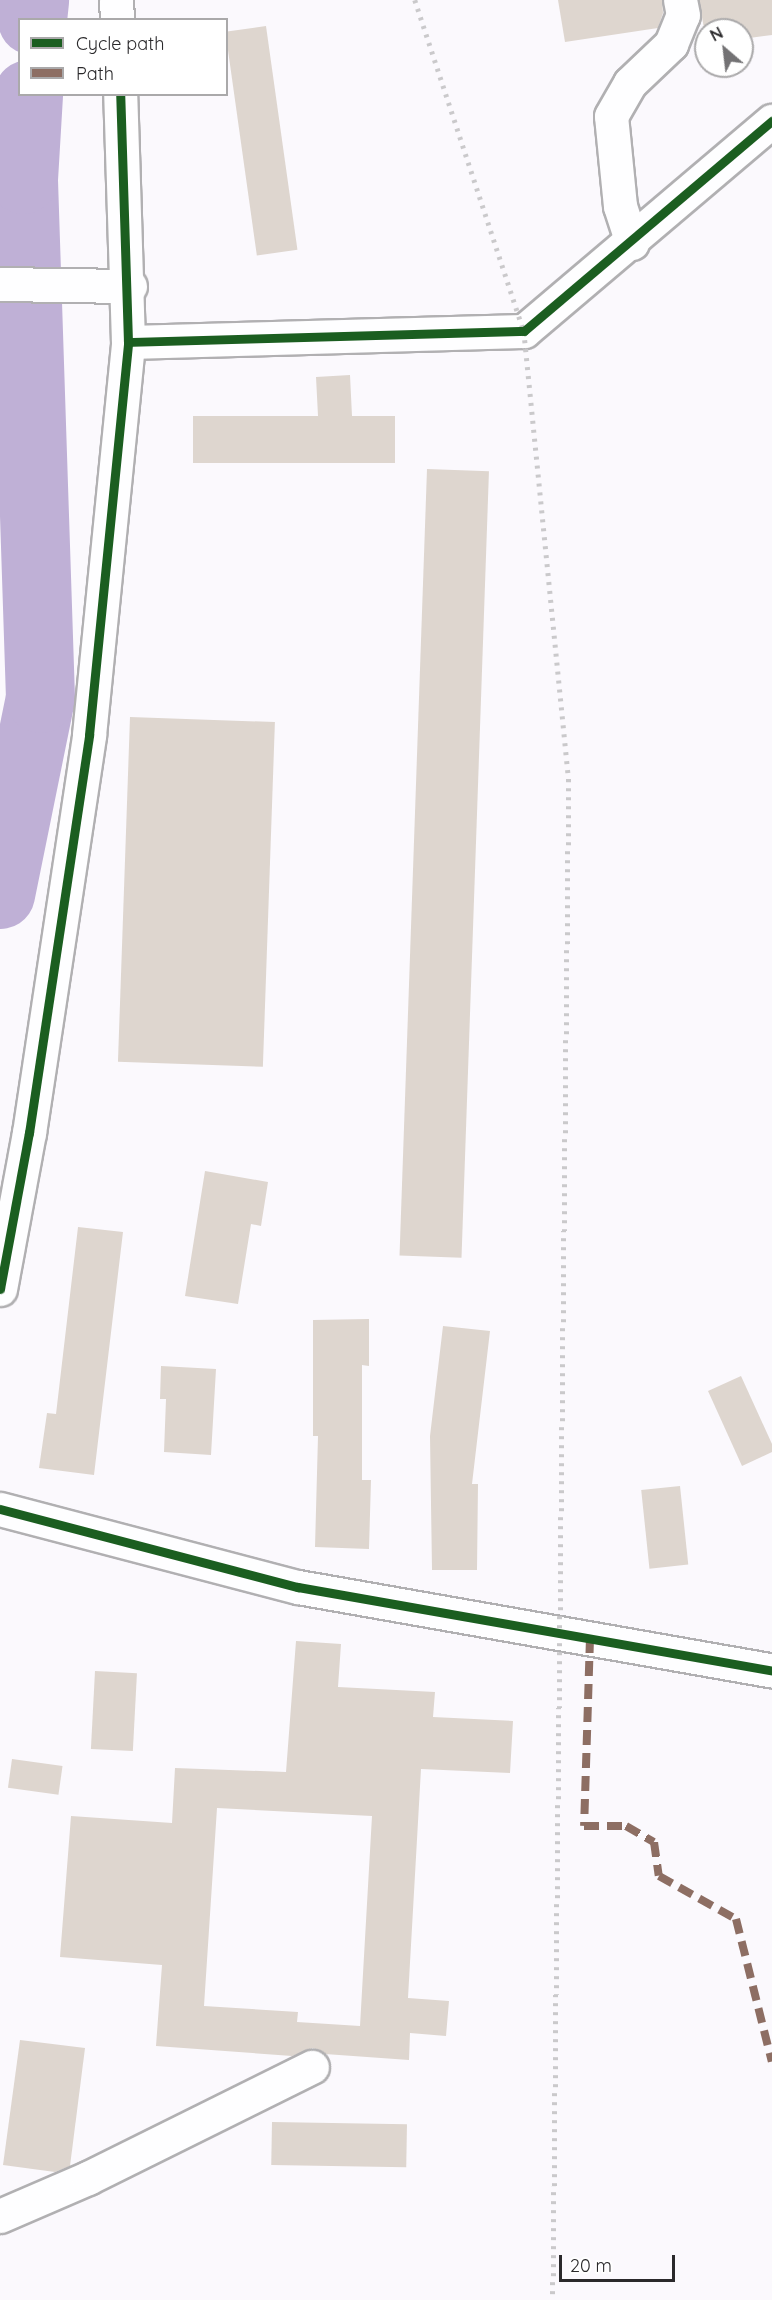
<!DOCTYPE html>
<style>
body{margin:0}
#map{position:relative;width:772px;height:2300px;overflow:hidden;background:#fbf9fd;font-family:Quicksand,sans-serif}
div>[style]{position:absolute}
.river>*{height:69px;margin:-34.5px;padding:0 34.5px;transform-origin:34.5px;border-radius:34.5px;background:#bfb0d6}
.building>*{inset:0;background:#ded6cf;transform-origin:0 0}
.roads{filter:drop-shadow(2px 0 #b1b0b2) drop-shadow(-2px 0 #b1b0b2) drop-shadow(0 2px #b1b0b2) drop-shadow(0 -2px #b1b0b2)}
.minor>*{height:33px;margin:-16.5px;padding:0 16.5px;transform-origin:16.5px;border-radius:16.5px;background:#fefeff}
.rail>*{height:4.5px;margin-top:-2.25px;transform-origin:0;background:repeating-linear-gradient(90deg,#cac9cb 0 3px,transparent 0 9px)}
.quiet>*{height:8px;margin-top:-4px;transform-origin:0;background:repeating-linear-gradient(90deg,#8d6e63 0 15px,transparent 0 23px)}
.cycleway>*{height:9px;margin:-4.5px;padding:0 4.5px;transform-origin:4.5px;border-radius:4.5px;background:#1b5e20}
span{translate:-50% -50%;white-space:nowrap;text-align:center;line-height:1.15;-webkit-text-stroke:4.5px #fff;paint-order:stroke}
.legend{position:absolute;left:18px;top:18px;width:210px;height:78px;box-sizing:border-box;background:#fff;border:2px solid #aaa9aa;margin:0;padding:8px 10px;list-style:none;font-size:18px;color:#2a292b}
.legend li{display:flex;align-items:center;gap:12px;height:30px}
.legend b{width:30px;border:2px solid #aaa9aa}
.north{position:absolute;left:694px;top:18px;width:60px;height:60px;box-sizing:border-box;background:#fff;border:2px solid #aaa9aa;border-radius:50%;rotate:332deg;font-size:16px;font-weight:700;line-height:24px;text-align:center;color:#2a292b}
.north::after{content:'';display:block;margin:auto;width:21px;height:27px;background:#737274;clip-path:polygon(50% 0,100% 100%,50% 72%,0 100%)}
.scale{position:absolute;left:559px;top:2255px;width:116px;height:27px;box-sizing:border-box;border:3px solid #2a292b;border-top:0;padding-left:8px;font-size:18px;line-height:21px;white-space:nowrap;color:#2a292b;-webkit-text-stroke:4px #fff;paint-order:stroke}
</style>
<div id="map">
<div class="river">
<i style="left:32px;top:20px;width:20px;rotate:-84deg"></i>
<i style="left:0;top:894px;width:200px;rotate:-78.5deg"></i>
<i style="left:40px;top:698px;width:519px;rotate:-91.88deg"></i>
<i style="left:23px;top:179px;width:85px;rotate:-86.6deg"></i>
</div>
<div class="building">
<i style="clip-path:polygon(558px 0,662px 0,663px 13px,658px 28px,565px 42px)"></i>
<i style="clip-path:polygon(699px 0,772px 0,772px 35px,742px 39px,742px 30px,706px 30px,706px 40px)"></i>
<i style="left:266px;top:26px;width:226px;height:41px;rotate:82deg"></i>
<i style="clip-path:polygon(350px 375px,352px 416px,395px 416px,395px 463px,193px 463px,193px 416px,318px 416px,316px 377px)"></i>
<i style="left:427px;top:469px;width:62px;height:787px;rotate:2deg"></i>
<i style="left:130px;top:717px;width:145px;height:345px;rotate:2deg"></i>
<i style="clip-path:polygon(205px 1171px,268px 1182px,261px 1226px,251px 1224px,238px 1304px,185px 1296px)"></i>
<i style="clip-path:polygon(78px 1227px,123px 1232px,94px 1475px,39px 1468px,47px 1413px,56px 1414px)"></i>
<i style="clip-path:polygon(369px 1319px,369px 1366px,362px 1365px,362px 1480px,371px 1480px,369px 1549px,315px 1547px,318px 1436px,313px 1436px,313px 1320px)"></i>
<i style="clip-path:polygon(443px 1326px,490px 1331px,472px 1484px,478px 1484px,477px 1570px,432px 1570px,430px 1436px)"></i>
<i style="clip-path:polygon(161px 1366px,216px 1369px,211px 1455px,164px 1452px,166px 1399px,160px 1399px)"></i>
<i style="clip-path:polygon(741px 1376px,772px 1444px,772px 1452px,742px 1466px,708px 1391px)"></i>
<i style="left:680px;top:1486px;width:79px;height:39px;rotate:84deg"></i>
<i style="clip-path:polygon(evenodd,296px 1641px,341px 1644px,338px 1687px,435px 1692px,433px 1717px,513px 1721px,510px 1773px,421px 1769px,408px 1998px,449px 2001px,446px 2036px,410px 2033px,409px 2060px,325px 2054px,313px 2048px,292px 2056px,156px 2046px,162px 1965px,60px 1957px,71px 1816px,172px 1823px,175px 1768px,286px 1772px,296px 1641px,217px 1808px,372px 1816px,360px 2026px,297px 2022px,298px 2012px,204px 2006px,217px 1808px)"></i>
<i style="left:95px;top:1671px;width:42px;height:78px;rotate:3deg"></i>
<i style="left:12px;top:1759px;width:51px;height:29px;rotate:8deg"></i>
<i style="clip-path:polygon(20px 2040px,85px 2048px,70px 2166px,55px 2172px,3px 2165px)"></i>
<i style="left:272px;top:2122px;width:135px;height:43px;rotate:1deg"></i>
</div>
<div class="roads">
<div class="minor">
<i style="left:116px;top:0;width:20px;rotate:87deg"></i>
<i style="left:632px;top:243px;width:39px;rotate:-108deg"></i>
<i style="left:620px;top:206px;width:90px;rotate:-95.7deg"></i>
<i style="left:611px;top:116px;width:38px;rotate:-60deg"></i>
<i style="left:630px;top:83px;width:57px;rotate:-43.6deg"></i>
<i style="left:671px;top:44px;width:31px;rotate:-68deg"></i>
<i style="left:683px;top:15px;width:15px;rotate:-101deg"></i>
<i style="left:0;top:284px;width:130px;rotate:0.9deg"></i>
<i style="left:128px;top:342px;width:396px;rotate:-1.6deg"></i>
<i style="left:524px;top:331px;width:325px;rotate:-40.3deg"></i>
<i style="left:0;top:1289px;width:159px;rotate:-79.5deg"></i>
<i style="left:29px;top:1133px;width:402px;rotate:-81.4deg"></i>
<i style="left:89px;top:735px;width:395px;rotate:-84.3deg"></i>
<i style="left:128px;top:342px;width:248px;rotate:-91.8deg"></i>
<i style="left:0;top:1509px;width:308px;rotate:14.7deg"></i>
<i style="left:298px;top:1587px;width:481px;rotate:10deg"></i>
<i style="left:0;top:2216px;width:96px;rotate:-23.4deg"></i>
<i style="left:88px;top:2178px;width:250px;rotate:-26.4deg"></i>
</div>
</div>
<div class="rail">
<i style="left:415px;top:0;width:348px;rotate:71.8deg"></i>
<i style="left:524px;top:331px;width:450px;rotate:84.3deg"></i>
<i style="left:569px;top:779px;width:1521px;rotate:90.6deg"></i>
</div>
<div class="quiet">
<i style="left:590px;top:1638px;width:188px;rotate:91.8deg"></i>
<i style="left:584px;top:1826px;width:42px"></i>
<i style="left:626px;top:1826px;width:32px;rotate:30deg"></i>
<i style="left:654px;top:1842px;width:34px;rotate:82deg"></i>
<i style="left:659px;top:1876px;width:88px;rotate:29.2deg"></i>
<i style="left:736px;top:1919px;width:147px;rotate:75.9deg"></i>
</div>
<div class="cycleway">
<i style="left:128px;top:342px;width:396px;rotate:-1.6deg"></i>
<i style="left:524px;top:331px;width:325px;rotate:-40.3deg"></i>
<i style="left:0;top:1289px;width:159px;rotate:-79.5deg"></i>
<i style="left:29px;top:1133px;width:402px;rotate:-81.4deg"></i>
<i style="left:89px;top:735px;width:395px;rotate:-84.3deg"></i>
<i style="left:128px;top:342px;width:248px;rotate:-91.8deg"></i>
<i style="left:0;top:1509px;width:308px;rotate:14.7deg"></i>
<i style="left:298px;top:1587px;width:481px;rotate:10deg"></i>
</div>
<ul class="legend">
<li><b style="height:8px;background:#1b5e20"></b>Cycle path</li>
<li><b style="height:8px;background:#8d6e63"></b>Path</li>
</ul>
<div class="north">N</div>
<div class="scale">20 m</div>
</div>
